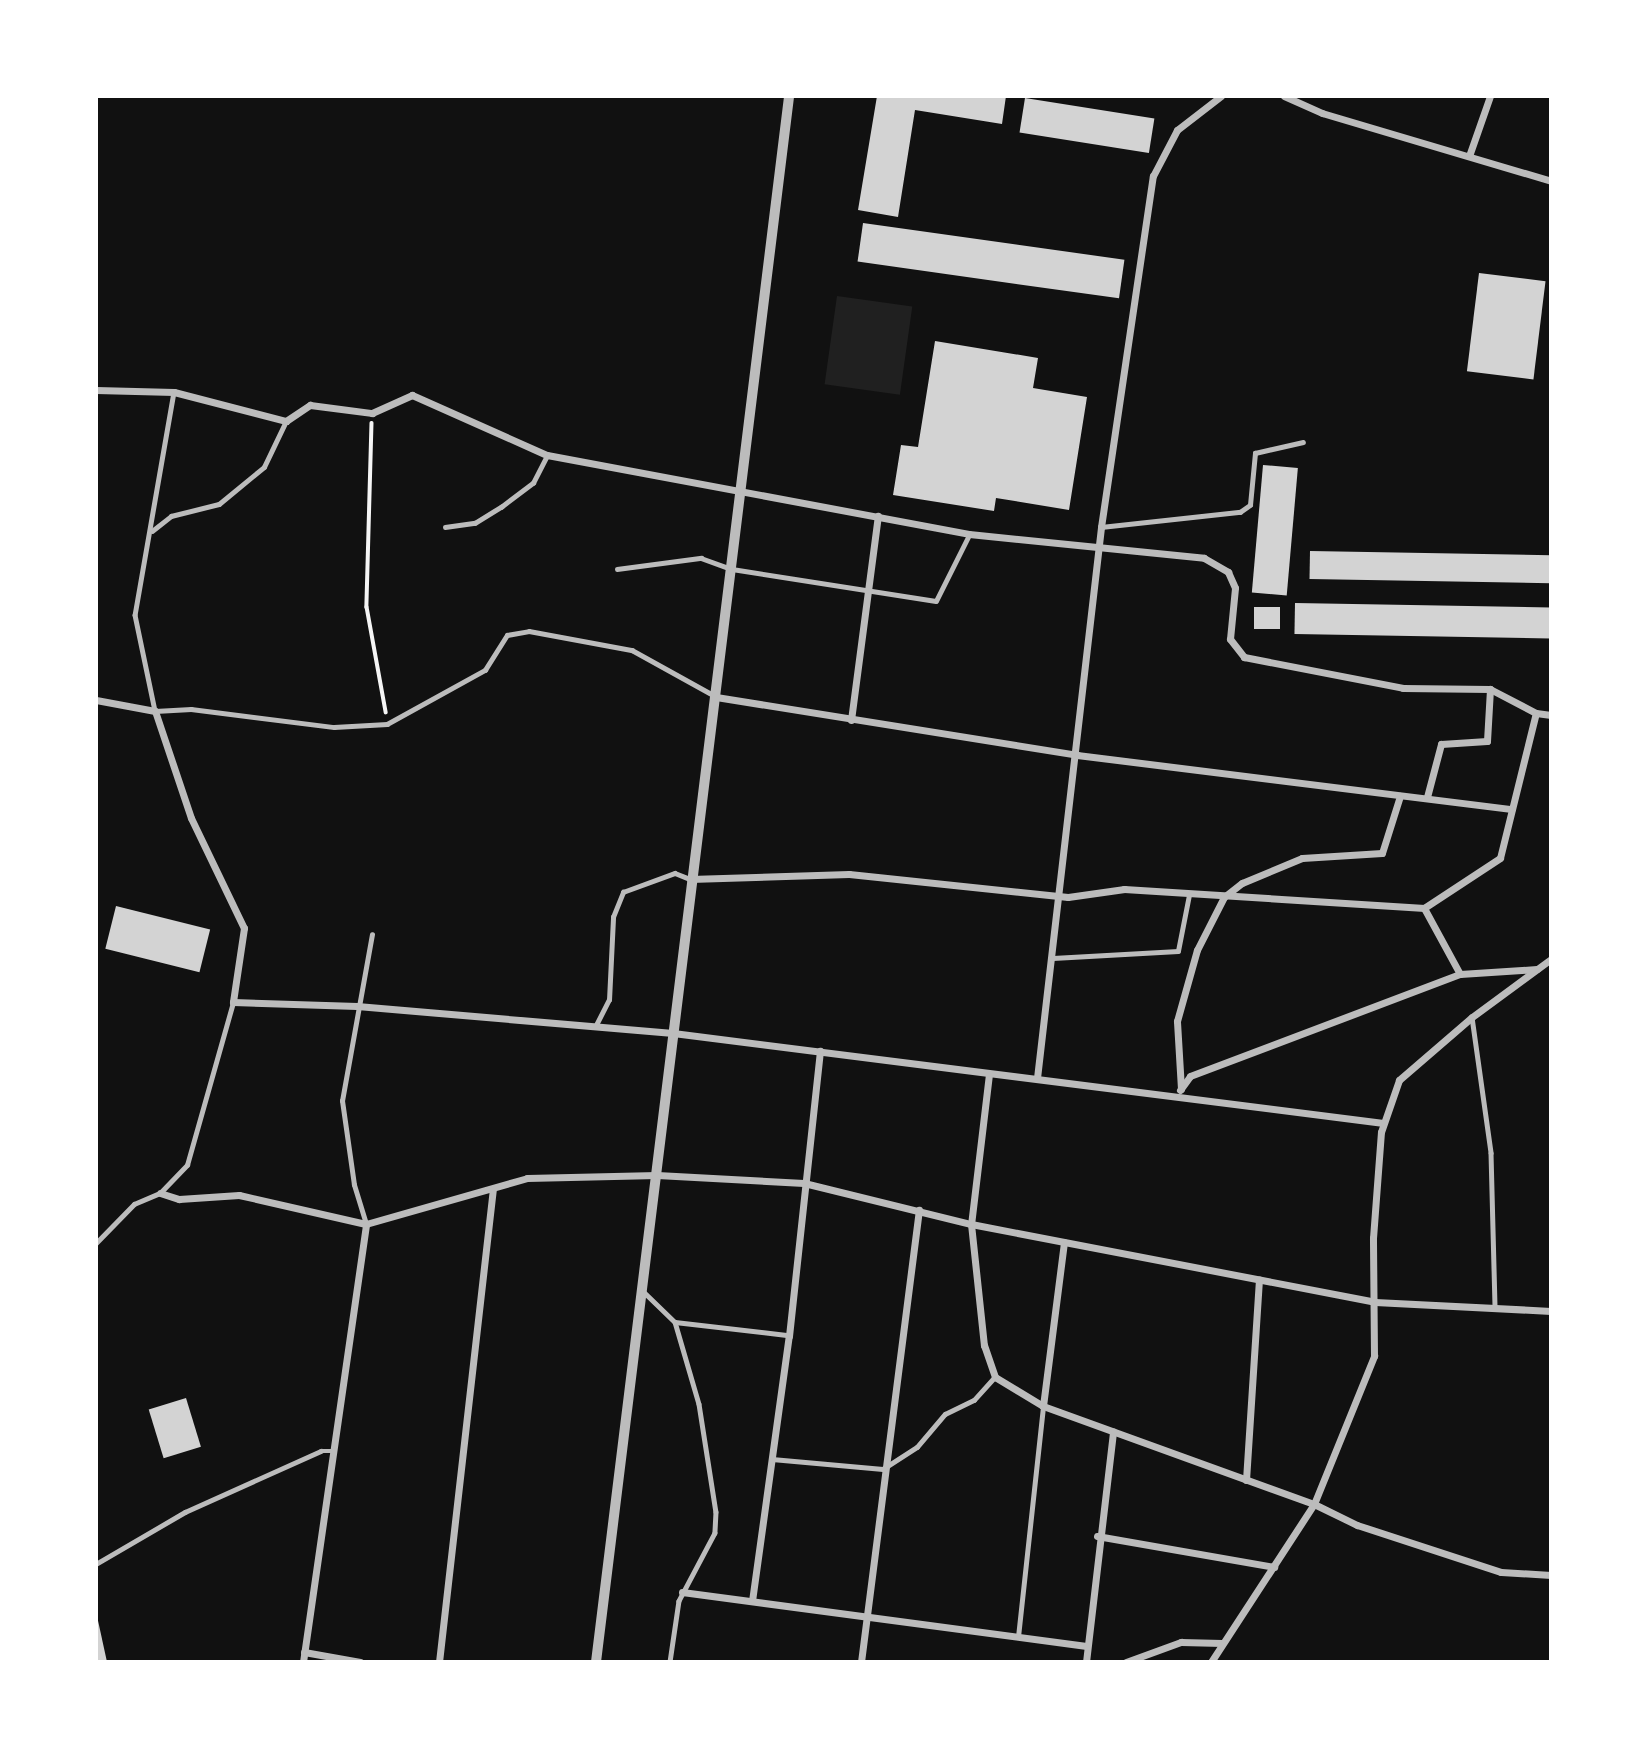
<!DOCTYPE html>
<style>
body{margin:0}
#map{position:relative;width:1647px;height:1758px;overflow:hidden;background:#111;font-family:"PT Sans",sans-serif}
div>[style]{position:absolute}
.green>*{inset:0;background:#202020;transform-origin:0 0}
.building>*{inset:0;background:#d3d3d3;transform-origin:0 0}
.path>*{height:3.5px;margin:-1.75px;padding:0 1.75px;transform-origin:1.75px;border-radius:1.75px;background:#f5f5f5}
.service>*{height:4.5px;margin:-2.25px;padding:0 2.25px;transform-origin:2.25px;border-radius:2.25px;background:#bcbcbc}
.minor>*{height:7px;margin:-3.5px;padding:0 3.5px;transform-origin:3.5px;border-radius:3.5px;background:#bcbcbc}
.tertiary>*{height:10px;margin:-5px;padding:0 5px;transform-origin:5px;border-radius:5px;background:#bcbcbc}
span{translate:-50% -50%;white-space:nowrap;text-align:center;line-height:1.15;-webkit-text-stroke:7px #fff;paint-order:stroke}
.frame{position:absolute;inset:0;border:98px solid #fff;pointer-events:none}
</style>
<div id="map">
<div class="green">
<i style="left:837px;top:296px;width:76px;height:89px;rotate:8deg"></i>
</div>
<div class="building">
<i style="clip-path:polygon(877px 96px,1006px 96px,1002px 124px,915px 110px,898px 217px,858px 210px)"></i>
<i style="left:1025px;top:98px;width:131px;height:35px;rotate:9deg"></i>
<i style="left:863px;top:223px;width:264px;height:39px;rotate:8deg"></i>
<i style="left:1479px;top:273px;width:67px;height:99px;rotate:7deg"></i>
<i style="clip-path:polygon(935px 341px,1038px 358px,1033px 388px,1087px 397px,1069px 510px,996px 498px,994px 511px,893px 495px,901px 445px,918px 447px)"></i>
<i style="left:1263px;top:465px;width:35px;height:128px;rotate:5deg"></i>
<i style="left:1310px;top:551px;width:241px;height:28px;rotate:1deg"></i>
<i style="left:1295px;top:603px;width:256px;height:31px;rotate:1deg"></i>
<i style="left:1254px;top:607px;width:26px;height:22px"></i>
<i style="left:116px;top:906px;width:97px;height:44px;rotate:14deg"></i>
<i style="left:186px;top:1398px;width:51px;height:39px;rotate:73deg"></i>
<i style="clip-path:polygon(96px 1616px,97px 1616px,107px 1662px,96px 1662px)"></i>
</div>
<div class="path">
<i style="left:372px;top:423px;width:184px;rotate:91.6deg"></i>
<i style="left:367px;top:607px;width:107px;rotate:79.7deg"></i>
</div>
<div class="service">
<i style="left:174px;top:392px;width:226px;rotate:99.9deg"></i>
<i style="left:135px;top:615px;width:98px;rotate:78.2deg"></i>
<i style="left:155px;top:711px;width:36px;rotate:-3deg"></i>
<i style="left:191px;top:709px;width:144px;rotate:7.2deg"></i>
<i style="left:334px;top:727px;width:53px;rotate:-3.2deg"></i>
<i style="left:387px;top:724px;width:112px;rotate:-28.9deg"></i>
<i style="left:485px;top:670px;width:41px;rotate:-57.8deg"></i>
<i style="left:507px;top:635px;width:22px;rotate:-10deg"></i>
<i style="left:529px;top:631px;width:105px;rotate:10.5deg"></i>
<i style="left:632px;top:650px;width:95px;rotate:29deg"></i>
<i style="left:445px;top:527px;width:30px;rotate:-8deg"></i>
<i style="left:475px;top:523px;width:31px;rotate:-32deg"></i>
<i style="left:501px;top:507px;width:40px;rotate:-37deg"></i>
<i style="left:533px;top:483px;width:31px;rotate:-63deg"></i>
<i style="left:1101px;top:527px;width:140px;rotate:-6.2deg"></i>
<i style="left:1240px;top:512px;width:12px;rotate:-35deg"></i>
<i style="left:1250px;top:505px;width:52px;rotate:-84.5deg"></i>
<i style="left:1255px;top:453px;width:49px;rotate:-12.9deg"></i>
<i style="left:152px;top:531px;width:24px;rotate:-38deg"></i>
<i style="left:171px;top:516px;width:49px;rotate:-14deg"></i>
<i style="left:219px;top:504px;width:58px;rotate:-39.4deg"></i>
<i style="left:264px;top:467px;width:51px;rotate:-64.4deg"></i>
<i style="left:617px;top:569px;width:85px;rotate:-7.5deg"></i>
<i style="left:701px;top:558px;width:33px;rotate:20deg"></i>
<i style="left:732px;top:569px;width:206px;rotate:8.9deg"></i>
<i style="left:936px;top:601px;width:74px;rotate:-63.4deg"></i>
<i style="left:1053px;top:958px;width:125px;rotate:-3.2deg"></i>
<i style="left:1178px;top:951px;width:57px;rotate:-78.9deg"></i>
<i style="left:1472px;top:1017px;width:137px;rotate:82deg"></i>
<i style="left:1491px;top:1153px;width:155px;rotate:88.5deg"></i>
<i style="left:595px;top:1027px;width:30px;rotate:-63deg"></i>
<i style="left:609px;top:1000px;width:83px;rotate:-87.2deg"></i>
<i style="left:613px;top:917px;width:27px;rotate:-68deg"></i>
<i style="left:623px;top:892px;width:55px;rotate:-20.1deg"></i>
<i style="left:675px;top:873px;width:16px;rotate:22deg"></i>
<i style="left:366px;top:1224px;width:41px;rotate:-107.1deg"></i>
<i style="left:354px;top:1185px;width:85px;rotate:-98.1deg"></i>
<i style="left:342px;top:1101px;width:169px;rotate:-79.8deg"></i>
<i style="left:96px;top:1243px;width:54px;rotate:-45.7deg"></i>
<i style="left:134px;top:1204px;width:28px;rotate:-23deg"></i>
<i style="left:160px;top:1193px;width:39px;rotate:-46deg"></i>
<i style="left:187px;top:1165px;width:169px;rotate:-74.2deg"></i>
<i style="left:644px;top:1292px;width:43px;rotate:44.1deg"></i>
<i style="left:675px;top:1322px;width:85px;rotate:73.7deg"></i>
<i style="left:699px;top:1404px;width:109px;rotate:81.1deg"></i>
<i style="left:716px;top:1512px;width:21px;rotate:93deg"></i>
<i style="left:715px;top:1533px;width:77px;rotate:117.9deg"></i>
<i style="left:679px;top:1601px;width:62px;rotate:98.4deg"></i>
<i style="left:675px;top:1322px;width:114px;rotate:6.6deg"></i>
<i style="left:772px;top:1459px;width:111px;rotate:5.1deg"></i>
<i style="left:883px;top:1469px;width:40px;rotate:-32.9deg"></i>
<i style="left:917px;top:1447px;width:43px;rotate:-49.7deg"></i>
<i style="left:945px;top:1414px;width:32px;rotate:-26deg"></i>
<i style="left:974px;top:1400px;width:31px;rotate:-48deg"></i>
<i style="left:96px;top:1564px;width:103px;rotate:-30.3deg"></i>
<i style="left:185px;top:1512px;width:149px;rotate:-24.2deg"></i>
<i style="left:321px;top:1451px;width:11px"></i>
<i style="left:1018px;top:1637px;width:232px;rotate:-83.8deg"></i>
</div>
<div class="minor">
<i style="left:1284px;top:96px;width:42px;rotate:24.1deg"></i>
<i style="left:1322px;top:113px;width:239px;rotate:16.5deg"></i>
<i style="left:1469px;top:156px;width:64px;rotate:-70.7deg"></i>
<i style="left:96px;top:390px;width:78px;rotate:1.5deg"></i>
<i style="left:174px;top:392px;width:116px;rotate:14.5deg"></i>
<i style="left:286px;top:421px;width:29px;rotate:-34deg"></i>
<i style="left:310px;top:405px;width:63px;rotate:7.4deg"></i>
<i style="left:372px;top:413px;width:44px;rotate:-24.2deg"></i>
<i style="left:412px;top:395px;width:148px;rotate:24deg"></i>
<i style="left:547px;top:455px;width:429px;rotate:10.6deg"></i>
<i style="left:969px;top:534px;width:236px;rotate:5.8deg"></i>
<i style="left:1204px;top:558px;width:28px;rotate:30deg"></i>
<i style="left:1228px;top:572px;width:17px;rotate:66deg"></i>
<i style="left:1235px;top:588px;width:51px;rotate:95.6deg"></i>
<i style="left:1230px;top:639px;width:23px;rotate:52deg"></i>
<i style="left:1244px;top:657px;width:162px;rotate:11deg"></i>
<i style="left:1403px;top:688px;width:87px;rotate:0.7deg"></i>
<i style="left:1490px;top:689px;width:52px;rotate:27.6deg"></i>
<i style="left:1536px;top:713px;width:15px;rotate:8deg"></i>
<i style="left:716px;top:697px;width:366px;rotate:9.1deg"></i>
<i style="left:1077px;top:755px;width:438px;rotate:7.1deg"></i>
<i style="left:96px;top:700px;width:60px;rotate:10.6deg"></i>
<i style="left:155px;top:711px;width:113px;rotate:71.4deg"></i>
<i style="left:191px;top:818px;width:122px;rotate:64.3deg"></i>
<i style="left:244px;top:928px;width:75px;rotate:98.5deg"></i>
<i style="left:233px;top:1002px;width:124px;rotate:1.8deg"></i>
<i style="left:357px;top:1006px;width:317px;rotate:4.9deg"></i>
<i style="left:673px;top:1033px;width:716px;rotate:7.22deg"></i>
<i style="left:851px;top:720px;width:206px;rotate:-82.5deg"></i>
<i style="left:1427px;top:797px;width:55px;rotate:-75.2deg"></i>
<i style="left:1441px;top:744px;width:46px;rotate:-3.7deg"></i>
<i style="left:1487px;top:741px;width:52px;rotate:-86.7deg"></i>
<i style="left:690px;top:879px;width:159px;rotate:-1.8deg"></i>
<i style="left:849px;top:874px;width:220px;rotate:6deg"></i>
<i style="left:1068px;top:897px;width:57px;rotate:-8.1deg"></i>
<i style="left:1124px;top:889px;width:301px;rotate:3.6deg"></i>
<i style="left:1424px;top:908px;width:75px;rotate:61.4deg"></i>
<i style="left:1424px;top:908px;width:91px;rotate:-33.3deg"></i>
<i style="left:1500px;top:858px;width:149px;rotate:-76.1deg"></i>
<i style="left:989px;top:1074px;width:151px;rotate:96.8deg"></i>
<i style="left:971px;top:1224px;width:122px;rotate:83.9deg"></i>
<i style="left:984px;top:1345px;width:34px;rotate:71deg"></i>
<i style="left:995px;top:1377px;width:56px;rotate:31.1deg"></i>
<i style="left:1043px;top:1406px;width:288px;rotate:19.9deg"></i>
<i style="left:1314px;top:1504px;width:48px;rotate:26deg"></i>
<i style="left:1357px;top:1525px;width:151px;rotate:18.1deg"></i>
<i style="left:1501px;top:1572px;width:50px;rotate:3.4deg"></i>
<i style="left:1037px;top:1078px;width:555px;rotate:-83.37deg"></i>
<i style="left:1101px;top:527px;width:355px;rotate:-81.6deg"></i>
<i style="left:1153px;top:176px;width:52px;rotate:-62.4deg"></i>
<i style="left:1177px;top:130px;width:56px;rotate:-37.7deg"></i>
<i style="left:1181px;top:1089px;width:68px;rotate:-93.4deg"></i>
<i style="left:1177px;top:1021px;width:74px;rotate:-74.3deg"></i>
<i style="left:1197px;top:950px;width:59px;rotate:-63deg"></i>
<i style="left:1224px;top:897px;width:23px;rotate:-38deg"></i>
<i style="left:1242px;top:883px;width:65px;rotate:-22.6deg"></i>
<i style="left:1302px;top:858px;width:80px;rotate:-3.6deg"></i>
<i style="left:1382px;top:853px;width:60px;rotate:-72.5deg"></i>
<i style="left:1180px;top:1090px;width:17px;rotate:-54deg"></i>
<i style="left:1190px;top:1076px;width:289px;rotate:-20.7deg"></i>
<i style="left:1460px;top:974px;width:77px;rotate:-3.7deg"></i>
<i style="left:160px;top:1193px;width:20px;rotate:18deg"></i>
<i style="left:179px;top:1199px;width:60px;rotate:-3.8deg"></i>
<i style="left:239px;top:1195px;width:130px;rotate:12.9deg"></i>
<i style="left:366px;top:1224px;width:167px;rotate:-15.9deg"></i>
<i style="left:527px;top:1178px;width:130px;rotate:-1.3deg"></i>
<i style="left:657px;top:1175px;width:147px;rotate:3.1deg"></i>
<i style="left:804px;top:1183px;width:172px;rotate:13.8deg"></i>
<i style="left:971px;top:1224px;width:411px;rotate:10.9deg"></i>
<i style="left:1375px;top:1302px;width:176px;rotate:2.9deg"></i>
<i style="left:1043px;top:1406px;width:165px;rotate:-82.7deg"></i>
<i style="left:1246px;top:1480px;width:201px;rotate:-86.3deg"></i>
<i style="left:1097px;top:1536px;width:180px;rotate:9.9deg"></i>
<i style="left:682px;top:1592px;width:408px;rotate:7.6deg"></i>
<i style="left:752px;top:1601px;width:268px;rotate:-82.1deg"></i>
<i style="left:789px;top:1336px;width:287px;rotate:-83.8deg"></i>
<i style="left:304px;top:1652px;width:57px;rotate:10.1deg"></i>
<i style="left:303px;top:1662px;width:443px;rotate:-81.8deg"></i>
<i style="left:439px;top:1662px;width:476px;rotate:-83.5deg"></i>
<i style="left:861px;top:1662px;width:456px;rotate:-82.7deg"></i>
<i style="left:1086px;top:1662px;width:232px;rotate:-83.3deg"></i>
<i style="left:1126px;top:1662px;width:59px;rotate:-20deg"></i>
<i style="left:1181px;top:1642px;width:41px;rotate:1.4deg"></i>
<i style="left:1211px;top:1662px;width:189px;rotate:-56.9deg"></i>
<i style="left:1314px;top:1504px;width:160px;rotate:-67.9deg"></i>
<i style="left:1374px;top:1356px;width:118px;rotate:-90.5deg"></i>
<i style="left:1373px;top:1238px;width:106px;rotate:-85.7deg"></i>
<i style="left:1381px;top:1132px;width:55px;rotate:-70.9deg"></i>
<i style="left:1399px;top:1080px;width:96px;rotate:-40.8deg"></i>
<i style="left:1472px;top:1017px;width:98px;rotate:-36.3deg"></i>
</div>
<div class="tertiary">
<i style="left:596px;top:1662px;width:1578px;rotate:-82.97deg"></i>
</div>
<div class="frame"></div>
</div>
